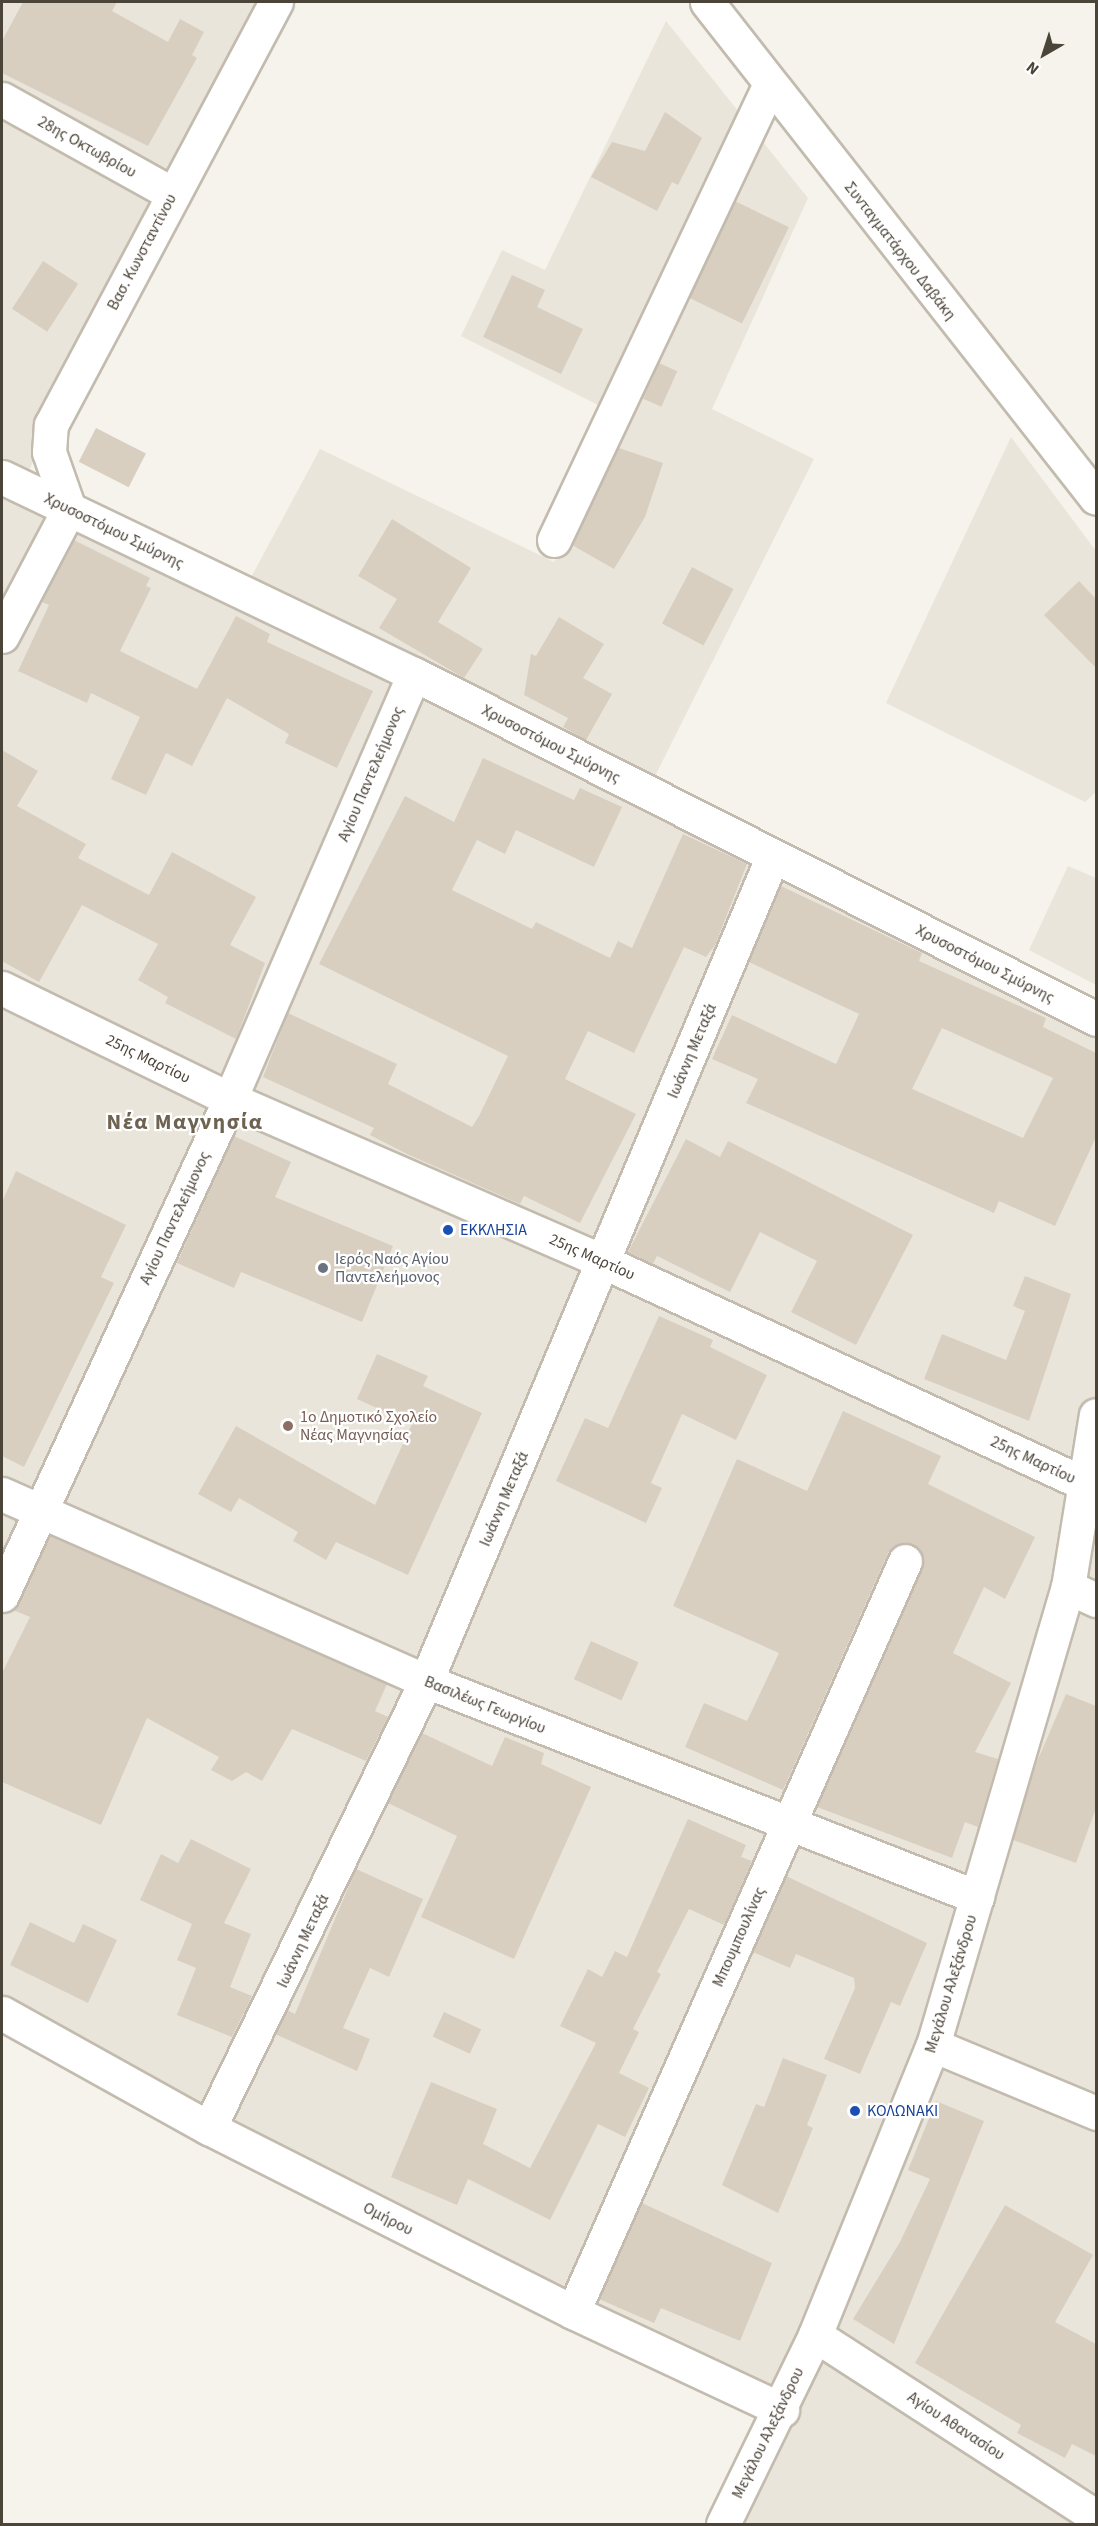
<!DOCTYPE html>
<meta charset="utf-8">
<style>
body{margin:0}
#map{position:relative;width:1098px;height:2526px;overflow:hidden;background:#f6f3ec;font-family:"Source Sans 3",sans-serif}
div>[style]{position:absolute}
.residential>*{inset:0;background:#eae5da}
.building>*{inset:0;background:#d8cfc1;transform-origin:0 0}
.roads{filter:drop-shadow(2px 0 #c2bbae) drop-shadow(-2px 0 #c2bbae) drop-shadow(0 2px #c2bbae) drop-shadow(0 -2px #c2bbae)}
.minor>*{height:33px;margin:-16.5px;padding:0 16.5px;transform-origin:16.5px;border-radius:16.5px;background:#fff}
.tertiary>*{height:33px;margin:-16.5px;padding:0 16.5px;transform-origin:16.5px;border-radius:16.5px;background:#fff}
.dots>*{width:16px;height:16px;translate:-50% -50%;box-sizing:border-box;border:3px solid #fff;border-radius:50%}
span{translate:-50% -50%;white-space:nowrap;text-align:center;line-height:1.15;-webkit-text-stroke:4.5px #fff;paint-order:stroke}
.street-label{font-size:16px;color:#4b4439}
.transit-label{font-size:16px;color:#164399}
.left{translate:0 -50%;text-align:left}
.worship-label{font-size:16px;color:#5b616d}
.education-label{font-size:16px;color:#785e54}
.district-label{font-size:22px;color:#6e6250;font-weight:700;letter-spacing:1.5px}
.frame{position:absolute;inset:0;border:3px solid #4b4439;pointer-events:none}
.north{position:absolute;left:1014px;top:24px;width:60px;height:60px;-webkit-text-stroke:4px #fff;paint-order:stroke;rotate:219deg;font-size:16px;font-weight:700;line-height:24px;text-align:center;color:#4b4439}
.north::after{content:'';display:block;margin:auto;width:21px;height:27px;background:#4b4439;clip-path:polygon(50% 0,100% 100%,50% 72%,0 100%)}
</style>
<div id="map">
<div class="residential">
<i style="clip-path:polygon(2px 2px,256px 2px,19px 491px,599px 774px,1096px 1036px,1096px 2524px,723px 2524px,785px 2406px,461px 2245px,2px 1999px)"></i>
<i style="clip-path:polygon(666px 21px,808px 198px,712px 409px,814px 459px,651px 784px,248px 583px,320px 449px,554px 562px,624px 418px,461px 336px,502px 250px,545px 270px)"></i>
<i style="clip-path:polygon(1011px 437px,1096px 551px,1096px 792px,1085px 802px,886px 703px)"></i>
<i style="clip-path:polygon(1068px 866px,1096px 878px,1096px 985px,1029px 950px)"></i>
</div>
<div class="building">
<i style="clip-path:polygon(23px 2px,117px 2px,112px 11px,168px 42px,180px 19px,204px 32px,192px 55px,197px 58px,148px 146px,2px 73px,2px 41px)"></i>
<i style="clip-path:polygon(665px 112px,702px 138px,678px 185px,672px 182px,657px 211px,591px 177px,612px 142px,645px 151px)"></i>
<i style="left:735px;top:201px;width:60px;height:107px;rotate:26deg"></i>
<i style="left:43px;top:261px;width:42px;height:57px;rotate:33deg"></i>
<i style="clip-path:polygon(512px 275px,545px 290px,537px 307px,583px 329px,561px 374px,483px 337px)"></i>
<i style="left:659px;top:363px;width:20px;height:39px;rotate:24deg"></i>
<i style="left:96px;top:428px;width:56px;height:38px;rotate:27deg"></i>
<i style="clip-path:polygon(619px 448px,663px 463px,645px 517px,614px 569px,572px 545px)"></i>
<i style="clip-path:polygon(392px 519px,471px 568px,438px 622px,483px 649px,464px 678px,379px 628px,397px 599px,358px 576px)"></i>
<i style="clip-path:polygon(74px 540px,150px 578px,146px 586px,151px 588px,120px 651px,197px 689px,236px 616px,270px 634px,267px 642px,373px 691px,337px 768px,285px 743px,289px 734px,227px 698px,192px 766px,166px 753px,146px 795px,111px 779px,140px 717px,91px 693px,87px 703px,18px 671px,49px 605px,42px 602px)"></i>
<i style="left:692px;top:567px;width:47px;height:64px;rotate:28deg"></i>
<i style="clip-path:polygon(1079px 581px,1096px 599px,1096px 668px,1044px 615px)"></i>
<i style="clip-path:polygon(559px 617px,604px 644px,583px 678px,612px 694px,586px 740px,563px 727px,568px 718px,524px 695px,531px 654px,536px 656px)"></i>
<i style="clip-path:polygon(2px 750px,38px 771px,17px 806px,86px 844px,78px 858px,149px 895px,172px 852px,256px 897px,230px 945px,265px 963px,236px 1039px,165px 1003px,168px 997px,138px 980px,158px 944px,82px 905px,39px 982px,2px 961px)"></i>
<i style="clip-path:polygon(483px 758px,574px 800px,580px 788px,622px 807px,594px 867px,516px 830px,505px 854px,477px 840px,452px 890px,532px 929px,536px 922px,610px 958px,618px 941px,632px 948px,683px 834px,747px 864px,715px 945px,706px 957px,684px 947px,634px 1053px,588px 1031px,565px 1079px,636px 1114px,580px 1223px,524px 1196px,520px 1204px,407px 1154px,370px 1135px,374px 1128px,263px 1077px,288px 1013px,397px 1064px,388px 1084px,472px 1127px,479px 1116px,508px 1056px,319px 964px,405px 796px,454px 822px)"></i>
<i style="clip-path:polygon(evenodd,781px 886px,922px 953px,919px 961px,1046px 1018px,1043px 1027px,1096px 1053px,1096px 1137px,1055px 1226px,999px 1201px,994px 1213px,746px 1103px,758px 1079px,712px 1059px,732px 1015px,836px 1064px,859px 1014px,749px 962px,781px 886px,942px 1028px,1053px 1078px,1023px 1138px,912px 1089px,942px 1028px)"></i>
<i style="clip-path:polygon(234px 1136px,291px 1162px,275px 1197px,393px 1246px,362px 1322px,241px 1272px,234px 1288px,177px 1263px)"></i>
<i style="clip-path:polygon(686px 1139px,720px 1157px,728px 1141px,913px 1235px,856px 1345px,791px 1312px,817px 1261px,760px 1232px,730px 1292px,657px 1256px,653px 1264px,628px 1252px)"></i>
<i style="clip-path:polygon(16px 1171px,126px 1225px,101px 1277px,114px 1283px,24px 1467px,2px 1456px,2px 1202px)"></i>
<i style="clip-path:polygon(1025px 1276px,1071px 1294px,1029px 1421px,924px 1379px,942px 1334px,1006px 1360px,1025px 1311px,1013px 1306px)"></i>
<i style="clip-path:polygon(659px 1316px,713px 1340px,710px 1347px,767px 1375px,736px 1440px,682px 1414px,651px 1483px,662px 1488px,646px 1523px,556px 1481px,585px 1418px,608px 1428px)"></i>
<i style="clip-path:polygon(377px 1354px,428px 1376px,423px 1386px,482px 1413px,408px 1575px,336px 1542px,326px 1560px,293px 1541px,298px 1532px,239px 1498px,231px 1512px,198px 1494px,236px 1426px,375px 1505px,412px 1424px,357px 1399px)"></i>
<i style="clip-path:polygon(843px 1411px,941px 1456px,928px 1484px,1035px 1537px,1005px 1599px,984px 1587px,953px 1653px,1011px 1683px,975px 1752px,998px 1759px,978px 1827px,965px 1822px,952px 1858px,817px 1807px,922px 1569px,920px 1550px,912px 1544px,894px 1546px,888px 1553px,783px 1790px,685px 1747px,704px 1703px,747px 1721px,779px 1653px,673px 1606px,737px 1459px,807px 1491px)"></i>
<i style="clip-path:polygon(50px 1536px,387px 1684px,375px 1711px,388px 1717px,366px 1761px,292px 1729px,262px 1781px,246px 1772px,232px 1781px,211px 1770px,219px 1757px,147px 1718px,101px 1825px,2px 1782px,2px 1673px,30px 1617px,13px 1610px)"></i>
<i style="left:591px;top:1641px;width:52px;height:42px;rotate:24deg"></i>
<i style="clip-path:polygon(1066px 1694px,1096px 1706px,1096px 1808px,1076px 1863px,1013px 1840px,1033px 1771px)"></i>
<i style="clip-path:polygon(422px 1733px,492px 1766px,505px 1737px,544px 1753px,541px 1764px,591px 1787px,514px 1959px,421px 1917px,457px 1836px,388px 1803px)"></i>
<i style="clip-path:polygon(688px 1819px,746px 1845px,741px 1857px,752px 1861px,724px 1925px,689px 1909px,657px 1972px,661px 1974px,633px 2029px,639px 2032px,619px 2073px,649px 2088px,625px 2137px,598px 2124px,550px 2220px,468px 2179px,457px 2205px,391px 2177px,431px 2082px,497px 2109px,483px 2144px,530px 2168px,596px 2043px,560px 2026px,588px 1969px,602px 1977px,615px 1951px,627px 1957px)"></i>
<i style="clip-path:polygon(191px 1839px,251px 1869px,224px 1923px,251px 1934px,230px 1987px,252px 1996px,232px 2037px,177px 2015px,196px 1968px,177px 1960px,192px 1924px,140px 1900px,161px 1854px,178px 1863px)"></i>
<i style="clip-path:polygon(356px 1869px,423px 1899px,389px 1977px,370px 1968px,343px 2028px,370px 2039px,357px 2071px,275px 2034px,287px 2010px,295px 2014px)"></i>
<i style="clip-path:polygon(786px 1876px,927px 1943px,900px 2006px,891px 2002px,860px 2074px,824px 2059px,855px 1988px,854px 1978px,796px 1954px,790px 1968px,753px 1952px)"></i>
<i style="clip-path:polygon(30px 1922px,74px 1943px,83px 1924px,117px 1940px,88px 2003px,10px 1965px)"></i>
<i style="left:444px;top:2012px;width:41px;height:27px;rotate:25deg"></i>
<i style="clip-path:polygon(783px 2058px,827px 2075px,807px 2125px,813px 2128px,778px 2213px,722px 2185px,756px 2104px,764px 2107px)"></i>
<i style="clip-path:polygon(936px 2101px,984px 2121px,894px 2344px,853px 2319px,900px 2242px,930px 2179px,908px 2170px)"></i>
<i style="clip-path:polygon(642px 2203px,772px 2263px,740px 2341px,661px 2308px,654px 2323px,599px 2299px)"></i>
<i style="clip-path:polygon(1005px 2205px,1093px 2255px,1055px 2322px,1096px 2344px,1096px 2456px,1072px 2444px,1065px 2458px,1017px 2433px,1021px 2425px,915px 2363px)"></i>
</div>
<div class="roads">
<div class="minor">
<i style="left:2px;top:99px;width:196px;rotate:29.1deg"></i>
<i style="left:2px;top:477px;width:457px;rotate:25.6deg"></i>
<i style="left:414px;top:674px;width:764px;rotate:26.83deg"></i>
<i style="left:554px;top:540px;width:502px;rotate:-64.66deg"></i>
<i style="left:2px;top:636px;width:144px;rotate:-62.2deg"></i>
<i style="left:69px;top:509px;width:60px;rotate:-109.3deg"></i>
<i style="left:49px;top:452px;width:27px;rotate:-86deg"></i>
<i style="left:51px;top:425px;width:479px;rotate:-62deg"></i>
<i style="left:2px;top:1494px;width:463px;rotate:23.8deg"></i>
<i style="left:426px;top:1681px;width:592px;rotate:21.41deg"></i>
<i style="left:1068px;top:1587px;width:31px;rotate:25deg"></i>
<i style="left:2px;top:1595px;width:546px;rotate:-65.31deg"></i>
<i style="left:230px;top:1099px;width:463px;rotate:-66.6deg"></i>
<i style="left:2px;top:2013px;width:237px;rotate:29.1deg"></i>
<i style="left:209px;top:2128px;width:408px;rotate:26.8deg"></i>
<i style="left:573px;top:2312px;width:231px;rotate:25.1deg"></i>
<i style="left:933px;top:2045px;width:177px;rotate:22.6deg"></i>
<i style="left:209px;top:2128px;width:497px;rotate:-64.1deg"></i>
<i style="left:426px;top:1681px;width:893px;rotate:-67.2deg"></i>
<i style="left:573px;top:2312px;width:821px;rotate:-66.15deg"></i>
<i style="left:815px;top:2335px;width:335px;rotate:32.9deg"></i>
</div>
<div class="tertiary">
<i style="left:707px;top:2px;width:630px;rotate:51.89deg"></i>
<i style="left:2px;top:988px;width:254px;rotate:26deg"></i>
<i style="left:230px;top:1099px;width:408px;rotate:23.5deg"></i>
<i style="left:604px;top:1262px;width:528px;rotate:24.77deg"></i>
<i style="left:723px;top:2524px;width:210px;rotate:-64deg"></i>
<i style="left:815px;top:2335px;width:313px;rotate:-67.9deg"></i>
<i style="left:933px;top:2045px;width:477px;rotate:-73.6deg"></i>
<i style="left:1068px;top:1587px;width:174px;rotate:-80.8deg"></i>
</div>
</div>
<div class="dots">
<i style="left:448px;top:1230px;background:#1a4fb4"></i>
<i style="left:323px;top:1268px;background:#6b7280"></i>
<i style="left:288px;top:1426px;background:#8d6e63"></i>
<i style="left:855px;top:2111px;background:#1a4fb4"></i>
</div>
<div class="street-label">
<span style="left:87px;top:147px;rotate:29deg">28ης Οκτωβρίου</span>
<span style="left:900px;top:251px;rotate:52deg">Συνταγματάρχου Δαβάκη</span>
<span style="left:142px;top:252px;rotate:-62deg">Βασ. Κωνσταντίνου</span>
<span style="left:114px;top:531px;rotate:26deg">Χρυσοστόμου Σμύρνης</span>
<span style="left:551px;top:744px;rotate:27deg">Χρυσοστόμου Σμύρνης</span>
<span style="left:371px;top:774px;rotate:-67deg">Αγίου Παντελεήμονος</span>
<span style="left:985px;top:964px;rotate:27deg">Χρυσοστόμου Σμύρνης</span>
<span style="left:692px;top:1051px;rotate:-67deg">Ιωάννη Μεταξά</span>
<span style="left:148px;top:1059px;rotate:26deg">25ης Μαρτίου</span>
<span style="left:175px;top:1218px;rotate:-65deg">Αγίου Παντελεήμονος</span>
<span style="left:592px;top:1257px;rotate:24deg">25ης Μαρτίου</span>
<span style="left:1033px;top:1460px;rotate:25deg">25ης Μαρτίου</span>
<span style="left:504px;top:1499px;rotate:-67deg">Ιωάννη Μεταξά</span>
<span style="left:485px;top:1705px;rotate:22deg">Βασιλέως Γεωργίου</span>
<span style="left:739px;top:1937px;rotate:-66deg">Μπουμπουλίνας</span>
<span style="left:303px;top:1941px;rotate:-65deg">Ιωάννη Μεταξά</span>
<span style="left:951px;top:1984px;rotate:-73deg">Μεγάλου Αλεξάνδρου</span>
<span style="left:388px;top:2219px;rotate:27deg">Ομήρου</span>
<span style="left:956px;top:2426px;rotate:33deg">Αγίου Αθανασίου</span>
<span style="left:768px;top:2433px;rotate:-64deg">Μεγάλου Αλεξάνδρου</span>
</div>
<div class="transit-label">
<span class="left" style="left:460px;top:1230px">ΕΚΚΛΗΣΙΑ</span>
<span class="left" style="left:867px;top:2111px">ΚΟΛΩΝΑΚΙ</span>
</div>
<div class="worship-label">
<span class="left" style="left:335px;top:1268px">Ιερός Ναός Αγίου<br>Παντελεήμονος</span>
</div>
<div class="education-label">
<span class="left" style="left:300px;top:1426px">1ο Δημοτικό Σχολείο<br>Νέας Μαγνησίας</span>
</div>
<div class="district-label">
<span style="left:185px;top:1123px">Νέα Μαγνησία</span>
</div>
<div class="frame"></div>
<div class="north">N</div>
</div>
